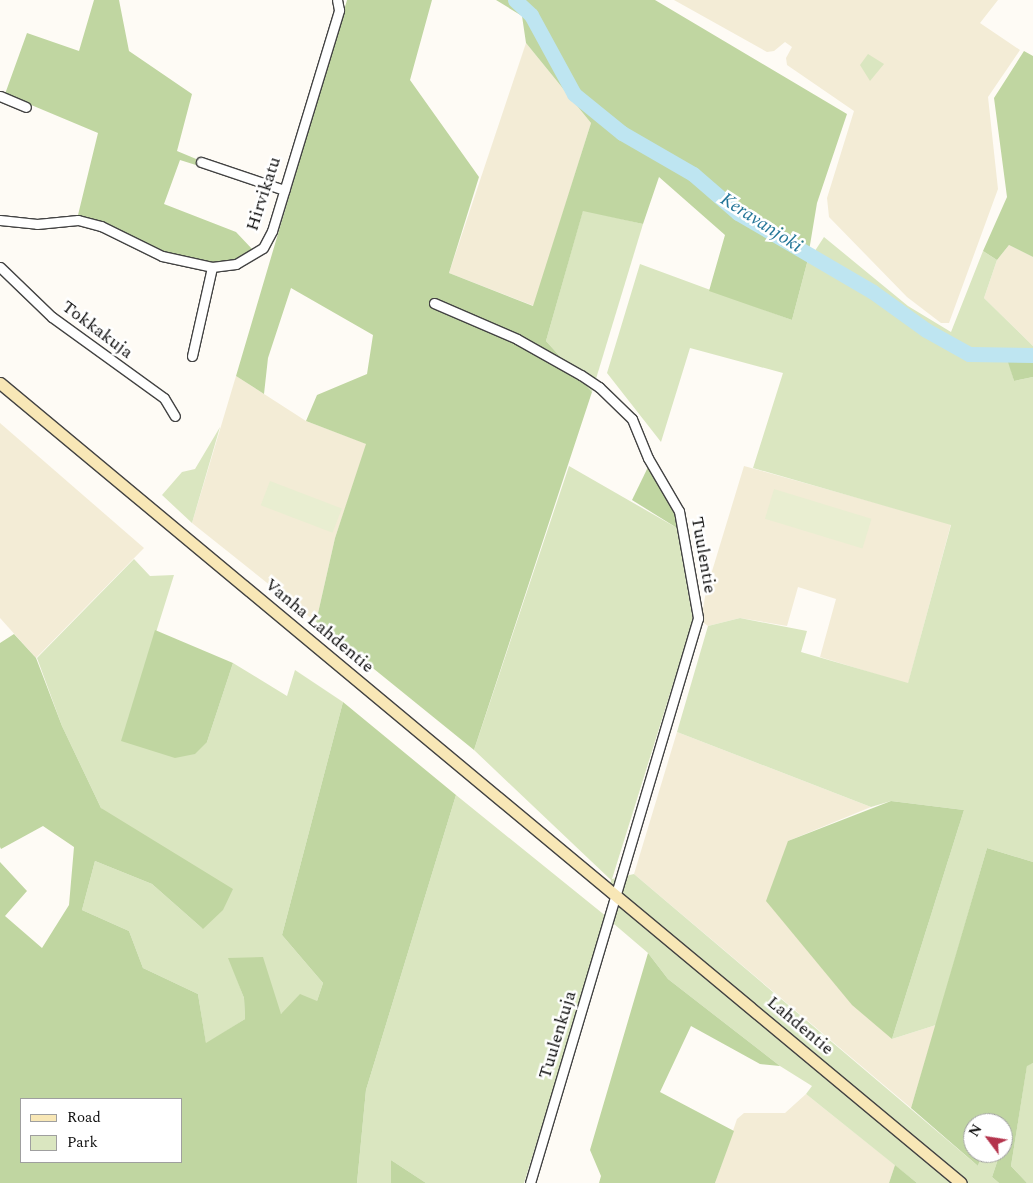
<!DOCTYPE html>
<style>
body{margin:0}
#map{position:relative;width:1033px;height:1183px;overflow:hidden;background:#fefbf5;font-family:Spectral,serif}
div>[style]{position:absolute}
.farmland>*{inset:0;background:#f3ecd6}
.green>*{inset:0;background:#dae6c0}
.forest>*{inset:0;background:#c0d6a1}
.pitch>*{inset:0;background:#e9eed1;transform-origin:0 0}
.river>*{height:15px;margin:-7.5px;padding:0 7.5px;transform-origin:7.5px;border-radius:7.5px;background:#bee5f1}
.roads{filter:drop-shadow(1px 0 #434343) drop-shadow(-1px 0 #434343) drop-shadow(0 1px #434343) drop-shadow(0 -1px #434343)}
.street>*{height:9px;margin:-4.5px;padding:0 4.5px;transform-origin:4.5px;border-radius:4.5px;background:#fff}
.secondary>*{height:11px;margin:-5.5px;padding:0 5.5px;transform-origin:5.5px;border-radius:5.5px;background:#f8e7b6}
span{translate:-50% -50%;white-space:nowrap;text-align:center;line-height:1.15;-webkit-text-stroke:5px #fff;paint-order:stroke}
.street-label{font-size:18px;color:#101010}
.water-label{font-size:19px;color:#247698;font-style:italic}
.legend{position:absolute;left:20px;top:1098px;width:162px;height:65px;box-sizing:border-box;background:#fff;border:1px solid #9f9f9f;margin:0;padding:6px 9px;list-style:none;font-size:15px;color:#101010}
.legend li{display:flex;align-items:center;gap:10px;height:25px}
.legend b{width:25px;border:1px solid #9f9f9f}
.north{position:absolute;left:963px;top:1113px;width:50px;height:50px;box-sizing:border-box;background:#fff;border:1px solid #9f9f9f;border-radius:50%;rotate:301deg;font-size:14px;font-weight:700;line-height:20px;text-align:center;color:#101010}
.north::after{content:'';display:block;margin:auto;width:18px;height:22px;background:#b4344d;clip-path:polygon(50% 0,100% 100%,50% 72%,0 100%)}
</style>
<div id="map">
<div class="farmland">
<i style="clip-path:polygon(674px 0,998px 0,980px 23px,1020px 50px,988px 97px,998px 189px,949px 323px,941px 323px,907px 297px,829px 217px,827px 198px,854px 111px,787px 65px,786px 58px,792px 47px,785px 42px,774px 51px,767px 52px)"></i>
<i style="clip-path:polygon(526px 43px,591px 123px,534px 306px,449px 273px)"></i>
<i style="clip-path:polygon(1009px 245px,1033px 257px,1033px 346px,984px 298px,997px 260px)"></i>
<i style="clip-path:polygon(236px 376px,306px 421px,367px 444px,335px 538px,316px 622px,192px 523px)"></i>
<i style="clip-path:polygon(0 423px,144px 548px,36px 658px,0 618px)"></i>
<i style="clip-path:polygon(744px 466px,951px 524px,908px 684px,820px 657px,836px 599px,798px 587px,787px 626px,740px 618px,708px 626px,701px 621px,706px 591px)"></i>
<i style="clip-path:polygon(677px 732px,871px 807px,788px 841px,892px 1039px,936px 1025px,911px 1108px,634px 874px)"></i>
<i style="clip-path:polygon(806px 1094px,895px 1165px,889px 1183px,715px 1183px,737px 1119px,744px 1113px,785px 1113px)"></i>
</div>
<div class="green">
<i style="clip-path:polygon(868px 54px,884px 64px,870px 81px,860px 65px)"></i>
<i style="clip-path:polygon(583px 210px,643px 224px,592px 392px,546px 341px)"></i>
<i style="clip-path:polygon(824px 237px,908px 306px,951px 332px,983px 251px,997px 260px,984px 298px,1033px 346px,1033px 358px,1009px 362px,1014px 381px,1033px 377px,1033px 862px,987px 848px,936px 1025px,892px 1039px,964px 810px,891px 801px,871px 807px,677px 732px,708px 626px,740px 618px,807px 631px,801px 652px,908px 683px,951px 525px,753px 468px,783px 373px,690px 348px,661px 442px,607px 373px,640px 264px,792px 320px,807px 263px)"></i>
<i style="clip-path:polygon(220px 427px,192px 523px,162px 495px,182px 472px,195px 469px)"></i>
<i style="clip-path:polygon(569px 466px,677px 528px,693px 620px,612px 879px,634px 874px,978px 1166px,982px 1153px,1000px 1153px,992px 1177px,999px 1183px,917px 1183px,806px 1094px,812px 1086px,780px 1066px,668px 979px,648px 953px,607px 918px,524px 1183px,426px 1183px,391px 1160px,391px 1183px,357px 1183px,366px 1090px,456px 795px,607px 917px,611px 880px,474px 750px)"></i>
<i style="clip-path:polygon(134px 559px,150px 576px,174px 575px,122px 741px,207px 742px,233px 663px,287px 696px,295px 670px,343px 702px,282px 935px,323px 983px,317px 1001px,281px 1014px,229px 958px,244px 998px,245px 1019px,206px 1044px,198px 994px,143px 968px,129px 931px,82px 910px,95px 861px,152px 884px,203px 929px,101px 808px,62px 726px,37px 658px)"></i>
<i style="clip-path:polygon(1033px 1063px,1033px 1183px,1027px 1183px,1011px 1166px,1027px 1065px)"></i>
</div>
<div class="forest">
<i style="clip-path:polygon(94px 0,119px 0,129px 51px,192px 94px,177px 151px,201px 161px,199px 166px,180px 160px,164px 204px,236px 232px,253px 250px,235px 260px,211px 264px,183px 259px,151px 247px,103px 222px,78px 215px,98px 133px,5px 94px,27px 33px,79px 51px)"></i>
<i style="clip-path:polygon(347px 0,432px 0,410px 80px,479px 177px,449px 273px,533px 306px,591px 123px,526px 43px,522px 16px,496px 0,655px 0,847px 114px,817px 203px,807px 263px,792px 320px,709px 291px,725px 235px,659px 177px,643px 224px,583px 211px,546px 341px,592px 392px,474px 750px,316px 622px,335px 538px,366px 444px,306px 421px,317px 395px,367px 374px,373px 335px,291px 288px,268px 358px,264px 394px,236px 376px)"></i>
<i style="clip-path:polygon(1024px 51px,1033px 56px,1033px 257px,1009px 245px,997px 260px,983px 251px,1007px 197px,994px 98px)"></i>
<i style="clip-path:polygon(1033px 358px,1033px 377px,1014px 381px,1008px 362px)"></i>
<i style="clip-path:polygon(649px 465px,675px 513px,677px 528px,632px 500px)"></i>
<i style="clip-path:polygon(155px 630px,233px 663px,207px 742px,195px 754px,175px 758px,121px 741px)"></i>
<i style="clip-path:polygon(evenodd,14px 634px,36px 658px,62px 726px,101px 808px,233px 889px,223px 910px,203px 929px,152px 884px,95px 861px,82px 910px,129px 931px,143px 968px,198px 994px,206px 1043px,245px 1019px,244px 998px,228px 958px,263px 957px,281px 1014px,300px 994px,317px 1001px,323px 983px,282px 935px,343px 702px,456px 795px,366px 1090px,357px 1183px,0 1183px,0 862px,27px 891px,5px 916px,42px 948px,69px 905px,74px 847px,43px 826px,1px 849px,0 847px,0 643px,14px 634px,21px 1099px,181px 1099px,181px 1162px,21px 1162px,21px 1099px)"></i>
<i style="clip-path:polygon(891px 801px,964px 810px,892px 1039px,852px 1005px,766px 901px,788px 841px)"></i>
<i style="clip-path:polygon(987px 848px,1033px 862px,1033px 1063px,1027px 1066px,1011px 1166px,1027px 1183px,999px 1183px,992px 1177px,1000px 1153px,1003px 1153px,1003px 1123px,1000px 1119px,973px 1123px,973px 1153px,982px 1153px,978px 1166px,911px 1108px)"></i>
<i style="clip-path:polygon(648px 953px,668px 979px,780px 1066px,760px 1064px,691px 1026px,660px 1092px,734px 1131px,715px 1183px,599px 1183px,601px 1176px,590px 1150px)"></i>
<i style="clip-path:polygon(391px 1160px,426px 1183px,391px 1183px)"></i>
<i style="clip-path:polygon(895px 1165px,917px 1183px,889px 1183px)"></i>
</div>
<div class="pitch">
<i style="left:270px;top:481px;width:77px;height:26px;rotate:21deg"></i>
<i style="left:774px;top:489px;width:102px;height:31px;rotate:17deg"></i>
</div>
<div class="river">
<i style="left:515px;top:0;width:22px;rotate:43deg"></i>
<i style="left:531px;top:15px;width:90px;rotate:61.4deg"></i>
<i style="left:574px;top:94px;width:62px;rotate:39.1deg"></i>
<i style="left:622px;top:133px;width:82px;rotate:30deg"></i>
<i style="left:693px;top:174px;width:60px;rotate:40.9deg"></i>
<i style="left:738px;top:213px;width:156px;rotate:30.3deg"></i>
<i style="left:873px;top:292px;width:65px;rotate:35.6deg"></i>
<i style="left:926px;top:330px;width:49px;rotate:29.2deg"></i>
<i style="left:969px;top:354px;width:64px;rotate:0.9deg"></i>
</div>
<div class="roads">
<div class="street">
<i style="left:0;top:96px;width:28px;rotate:23deg"></i>
<i style="left:201px;top:162px;width:88px;rotate:18.6deg"></i>
<i style="left:0;top:220px;width:37px;rotate:6deg"></i>
<i style="left:37px;top:224px;width:41px;rotate:-5.6deg"></i>
<i style="left:78px;top:220px;width:24px;rotate:15deg"></i>
<i style="left:101px;top:226px;width:68px;rotate:26.2deg"></i>
<i style="left:162px;top:256px;width:51px;rotate:12.4deg"></i>
<i style="left:212px;top:267px;width:24px;rotate:-7deg"></i>
<i style="left:236px;top:264px;width:31px;rotate:-31deg"></i>
<i style="left:263px;top:248px;width:19px;rotate:-62deg"></i>
<i style="left:272px;top:231px;width:231px;rotate:-73.1deg"></i>
<i style="left:339px;top:10px;width:10px;rotate:-101deg"></i>
<i style="left:0;top:267px;width:72px;rotate:43.9deg"></i>
<i style="left:52px;top:317px;width:138px;rotate:35.9deg"></i>
<i style="left:164px;top:398px;width:21px;rotate:59deg"></i>
<i style="left:434px;top:303px;width:90px;rotate:23.4deg"></i>
<i style="left:517px;top:339px;width:73px;rotate:29.4deg"></i>
<i style="left:581px;top:375px;width:22px;rotate:34deg"></i>
<i style="left:599px;top:387px;width:46px;rotate:44.1deg"></i>
<i style="left:632px;top:419px;width:42px;rotate:67.7deg"></i>
<i style="left:648px;top:458px;width:61px;rotate:59.7deg"></i>
<i style="left:679px;top:511px;width:109px;rotate:79.9deg"></i>
<i style="left:698px;top:618px;width:589px;rotate:106.56deg"></i>
<i style="left:192px;top:356px;width:91px;rotate:-77.3deg"></i>
</div>
<div class="secondary">
<i style="left:0;top:383px;width:1250px;rotate:39.78deg"></i>
</div>
</div>
<div class="street-label">
<span style="left:264px;top:194px;rotate:-72deg">Hirvikatu</span>
<span style="left:97px;top:330px;rotate:37deg">Tokkakuja</span>
<span style="left:703px;top:555px;rotate:80deg">Tuulentie</span>
<span style="left:319px;top:626px;rotate:40deg">Vanha Lahdentie</span>
<span style="left:800px;top:1026px;rotate:40deg">Lahdentie</span>
<span style="left:558px;top:1035px;rotate:-73deg">Tuulenkuja</span>
</div>
<div class="water-label">
<span style="left:761px;top:223px;rotate:33deg">Keravanjoki</span>
</div>
<ul class="legend">
<li><b style="height:6px;background:#f8e7b6"></b>Road</li>
<li><b style="height:14px;background:#dae6c0"></b>Park</li>
</ul>
<div class="north">N</div>
</div>
